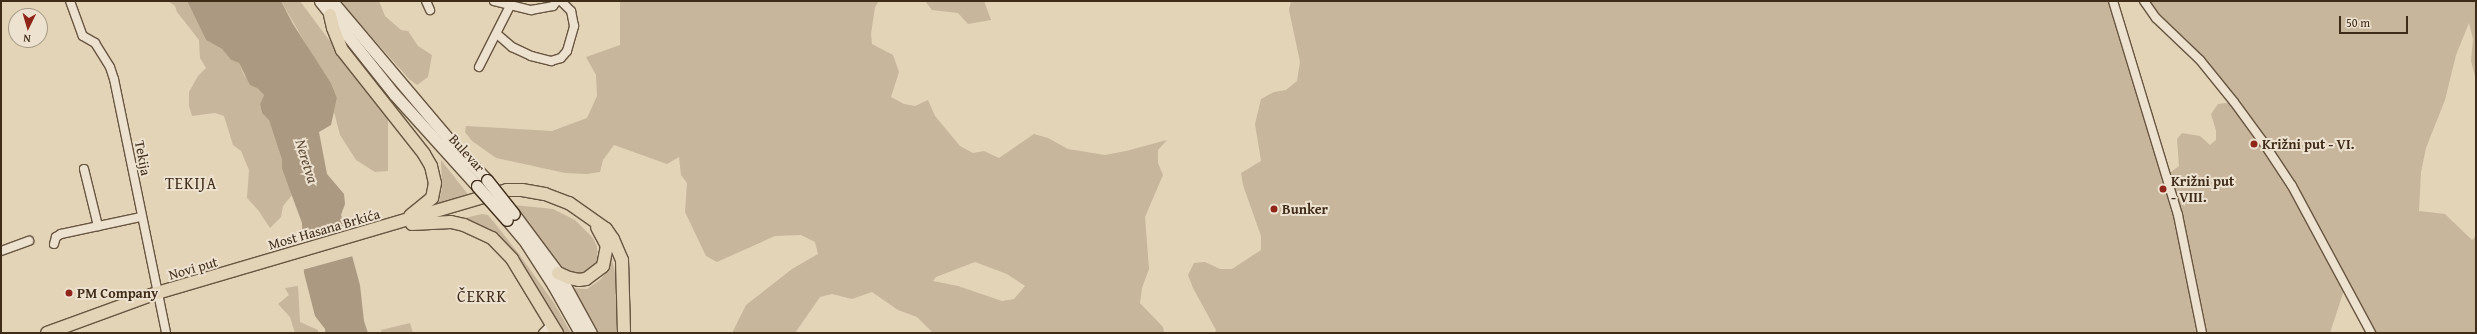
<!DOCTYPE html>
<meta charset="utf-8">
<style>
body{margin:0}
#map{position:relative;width:2477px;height:334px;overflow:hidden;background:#e3d3b7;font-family:"Gentium Book Plus",serif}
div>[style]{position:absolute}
.green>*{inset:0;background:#c7b69c}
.water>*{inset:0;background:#ab9a81}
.pier>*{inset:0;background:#e3d3b7}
.roads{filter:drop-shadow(1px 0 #675540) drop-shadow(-1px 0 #675540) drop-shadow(0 1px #675540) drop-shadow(0 -1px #675540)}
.street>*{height:8px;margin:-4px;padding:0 4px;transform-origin:4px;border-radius:4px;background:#ede2d0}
.secondary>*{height:11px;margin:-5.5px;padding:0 5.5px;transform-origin:5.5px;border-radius:5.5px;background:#ede2d0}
.primary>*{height:12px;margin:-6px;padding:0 6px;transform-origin:6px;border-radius:6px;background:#e3d3b7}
.bridges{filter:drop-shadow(1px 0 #3e2b18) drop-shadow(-1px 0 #3e2b18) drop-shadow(0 1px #3e2b18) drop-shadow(0 -1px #3e2b18)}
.secondary-bridge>*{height:11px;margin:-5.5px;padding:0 5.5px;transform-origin:5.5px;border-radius:5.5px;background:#ede2d0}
.dots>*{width:11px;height:11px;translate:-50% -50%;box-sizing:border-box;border:2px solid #ede2d0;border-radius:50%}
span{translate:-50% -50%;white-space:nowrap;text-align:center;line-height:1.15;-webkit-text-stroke:4px #ede2d0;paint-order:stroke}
.poi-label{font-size:14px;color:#3e2b18;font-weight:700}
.left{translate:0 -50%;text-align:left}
.street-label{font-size:14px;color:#3e2b18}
.water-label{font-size:15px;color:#594732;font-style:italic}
.quarter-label{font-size:16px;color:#3e2b18;letter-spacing:1px}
.frame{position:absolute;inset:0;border:2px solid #3e2b18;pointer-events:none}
.north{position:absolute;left:8px;top:8px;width:40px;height:40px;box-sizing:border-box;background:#ede2d0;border:1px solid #a79986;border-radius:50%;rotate:185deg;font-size:11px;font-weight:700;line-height:16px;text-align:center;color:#3e2b18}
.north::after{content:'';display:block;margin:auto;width:14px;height:18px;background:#8f2418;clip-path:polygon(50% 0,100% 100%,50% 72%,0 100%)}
.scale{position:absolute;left:2339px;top:16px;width:69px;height:18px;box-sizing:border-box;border:2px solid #3e2b18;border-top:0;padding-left:5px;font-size:12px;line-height:14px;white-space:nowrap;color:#3e2b18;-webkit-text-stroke:3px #ede2d0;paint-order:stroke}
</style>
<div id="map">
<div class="green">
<i style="clip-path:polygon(168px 1px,187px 1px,206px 40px,222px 49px,231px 60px,239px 63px,244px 75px,264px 95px,260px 104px,262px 113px,269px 119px,282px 160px,282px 169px,292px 195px,283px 206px,281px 217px,270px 228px,258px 210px,247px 198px,249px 170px,241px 151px,233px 145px,224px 116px,215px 113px,192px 116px,189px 106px,189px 92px,198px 76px,206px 68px,200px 58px,199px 40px,177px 12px,175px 6px)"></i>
<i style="clip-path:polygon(281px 1px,300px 1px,329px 40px,388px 110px,388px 171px,375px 172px,356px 160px,340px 135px,334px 112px,337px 98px,331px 83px,314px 58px)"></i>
<i style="clip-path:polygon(342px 1px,379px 1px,385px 16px,401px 30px,408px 31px,418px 46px,432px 55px,428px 77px,417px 85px,409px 79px,347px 9px)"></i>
<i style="clip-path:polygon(evenodd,620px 1px,879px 1px,875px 7px,871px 34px,872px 44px,893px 55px,899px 72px,891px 97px,904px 104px,915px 106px,928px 100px,935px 116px,960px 146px,973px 153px,984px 151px,999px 158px,1034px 134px,1048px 138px,1068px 149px,1105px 155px,1126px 151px,1167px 140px,1158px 150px,1158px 163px,1163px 175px,1145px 217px,1149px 269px,1142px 288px,1140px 303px,1163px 327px,1164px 333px,933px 333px,917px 317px,898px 310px,872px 292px,852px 299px,832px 294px,820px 297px,795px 333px,732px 333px,746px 305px,792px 269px,818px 254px,815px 242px,801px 235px,775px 236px,717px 262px,706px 256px,685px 212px,687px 183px,681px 175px,679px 157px,667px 164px,614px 145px,603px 160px,600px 172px,587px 174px,565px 173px,496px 158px,472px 141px,465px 132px,466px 126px,552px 131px,587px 118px,597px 96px,596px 75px,586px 57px,620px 45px,620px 1px,975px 262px,1007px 274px,1025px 286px,1014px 299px,1002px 301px,958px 286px,933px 281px,936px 277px,975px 262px)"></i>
<i style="clip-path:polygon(925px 1px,984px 1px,991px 20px,968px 24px,958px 13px,932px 10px)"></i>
<i style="clip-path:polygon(1291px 1px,2113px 1px,2167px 175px,2179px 166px,2177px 139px,2182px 133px,2200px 136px,2210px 145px,2216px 140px,2216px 131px,2211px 114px,2218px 104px,2234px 102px,2144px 1px,2476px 1px,2476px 80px,2471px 61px,2473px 39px,2469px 23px,2456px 55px,2445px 100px,2426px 148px,2421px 172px,2419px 211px,2445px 214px,2472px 240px,2476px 236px,2476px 333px,2371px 333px,2345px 287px,2330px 333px,1215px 333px,1216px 330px,1193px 288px,1188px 275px,1194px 263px,1205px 262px,1220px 269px,1232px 269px,1261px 250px,1261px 236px,1243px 185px,1241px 173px,1261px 161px,1255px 124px,1261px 99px,1274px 92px,1286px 90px,1297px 81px,1300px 62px,1289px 10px)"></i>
<i style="clip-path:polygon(441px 160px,470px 197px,438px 206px,442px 189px)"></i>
<i style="clip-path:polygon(514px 205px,553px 209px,575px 220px,593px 238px,597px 247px,598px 265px,578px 277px,559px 270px)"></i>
<i style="clip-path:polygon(482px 214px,488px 215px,493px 221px,519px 254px,554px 303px,571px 333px,561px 333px,513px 258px,456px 220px)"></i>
<i style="clip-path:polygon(611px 256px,617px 280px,619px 333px,594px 333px,570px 288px,587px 289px,600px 280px,607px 272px)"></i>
<i style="clip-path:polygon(298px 286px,300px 322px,318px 330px,318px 333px,295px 333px,290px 317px,278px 304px,289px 295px,285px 288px)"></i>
<i style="clip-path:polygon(410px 323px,413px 333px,382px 333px,381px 330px)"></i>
</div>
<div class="water">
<i style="clip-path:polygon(187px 1px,281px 1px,293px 24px,331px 83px,337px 98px,331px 125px,319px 132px,327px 174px,344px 194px,345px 204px,341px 215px,360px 285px,364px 321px,368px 333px,325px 333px,325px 329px,315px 316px,304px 273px,302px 223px,282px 169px,282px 160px,269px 120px,262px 113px,260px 104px,264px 95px,257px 88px,250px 85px,239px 63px,231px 60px,222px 49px,206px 40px)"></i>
</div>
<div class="pier">
<i style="clip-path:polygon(346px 226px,353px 256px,302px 270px,301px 238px)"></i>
</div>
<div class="roads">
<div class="street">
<i style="left:70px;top:1px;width:37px;rotate:70deg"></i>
<i style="left:83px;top:36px;width:14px;rotate:30deg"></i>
<i style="left:95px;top:43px;width:28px;rotate:58deg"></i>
<i style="left:110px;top:67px;width:13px;rotate:72deg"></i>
<i style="left:114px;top:79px;width:259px;rotate:78.4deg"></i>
<i style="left:426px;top:1px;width:10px;rotate:66deg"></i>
<i style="left:494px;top:1px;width:38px;rotate:14deg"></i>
<i style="left:531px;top:10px;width:22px;rotate:-10deg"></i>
<i style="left:553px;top:6px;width:6px;rotate:-51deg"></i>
<i style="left:2113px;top:1px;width:224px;rotate:73.1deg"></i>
<i style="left:2178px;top:215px;width:120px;rotate:78.5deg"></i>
<i style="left:2144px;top:1px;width:21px;rotate:55deg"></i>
<i style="left:2156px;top:18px;width:61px;rotate:43.7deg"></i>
<i style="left:2200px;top:60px;width:54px;rotate:51deg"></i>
<i style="left:2234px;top:102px;width:46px;rotate:53.9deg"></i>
<i style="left:2261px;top:139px;width:56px;rotate:56.6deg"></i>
<i style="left:2292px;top:186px;width:167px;rotate:61.7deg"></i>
<i style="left:497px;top:34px;width:20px;rotate:41deg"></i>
<i style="left:512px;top:47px;width:21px;rotate:25deg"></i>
<i style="left:531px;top:56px;width:21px;rotate:14deg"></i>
<i style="left:551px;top:61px;width:10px;rotate:-17deg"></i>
<i style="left:561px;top:58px;width:9px;rotate:-49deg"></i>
<i style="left:567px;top:51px;width:26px;rotate:-74deg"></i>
<i style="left:574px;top:26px;width:15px;rotate:-101deg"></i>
<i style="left:571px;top:11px;width:14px;rotate:-135deg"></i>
<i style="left:479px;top:67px;width:68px;rotate:-63.1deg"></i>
<i style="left:84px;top:169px;width:59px;rotate:76.2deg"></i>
<i style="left:54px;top:244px;width:7px;rotate:-74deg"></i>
<i style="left:56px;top:237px;width:6px;rotate:-31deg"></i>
<i style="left:61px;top:234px;width:82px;rotate:-12deg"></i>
<i style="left:1px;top:251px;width:30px;rotate:-20deg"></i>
<i style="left:543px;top:333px;width:13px;rotate:-45deg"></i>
</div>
<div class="secondary">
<i style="left:320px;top:1px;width:119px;rotate:51.5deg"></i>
<i style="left:394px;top:94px;width:124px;rotate:47.9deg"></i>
<i style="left:332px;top:1px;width:194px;rotate:49.8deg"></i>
<i style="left:457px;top:149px;width:43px;rotate:45.9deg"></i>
<i style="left:514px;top:214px;width:74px;rotate:53.3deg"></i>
<i style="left:558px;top:273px;width:68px;rotate:61.2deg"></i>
<i style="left:507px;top:220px;width:30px;rotate:50deg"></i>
<i style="left:526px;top:243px;width:50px;rotate:57.3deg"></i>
<i style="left:553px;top:285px;width:55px;rotate:60.6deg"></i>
</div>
<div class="primary">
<i style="left:330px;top:15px;width:13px;rotate:77deg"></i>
<i style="left:333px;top:28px;width:24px;rotate:68deg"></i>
<i style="left:342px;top:50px;width:132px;rotate:51.7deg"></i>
<i style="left:424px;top:154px;width:14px;rotate:60deg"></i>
<i style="left:431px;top:166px;width:17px;rotate:77deg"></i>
<i style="left:435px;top:183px;width:15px;rotate:101deg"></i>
<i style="left:432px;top:198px;width:28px;rotate:141deg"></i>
<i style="left:412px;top:224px;width:39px;rotate:-3deg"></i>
<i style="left:451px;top:222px;width:13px;rotate:13deg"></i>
<i style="left:464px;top:225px;width:31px;rotate:25deg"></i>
<i style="left:492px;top:238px;width:29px;rotate:46deg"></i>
<i style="left:512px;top:259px;width:87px;rotate:58.7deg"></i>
<i style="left:558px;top:273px;width:12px;rotate:24deg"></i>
<i style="left:569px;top:278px;width:10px;rotate:11deg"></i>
<i style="left:579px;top:280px;width:7px;rotate:-8deg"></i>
<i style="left:586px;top:279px;width:21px;rotate:-37deg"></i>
<i style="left:603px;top:266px;width:20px;rotate:-79deg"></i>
<i style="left:607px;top:246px;width:21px;rotate:-118deg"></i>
<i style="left:47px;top:333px;width:117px;rotate:-20deg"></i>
<i style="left:157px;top:293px;width:365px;rotate:-16.4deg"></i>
<i style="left:507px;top:190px;width:15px"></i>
<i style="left:522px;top:190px;width:23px;rotate:10deg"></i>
<i style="left:545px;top:194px;width:26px;rotate:21deg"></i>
<i style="left:569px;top:203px;width:45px;rotate:35.1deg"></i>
<i style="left:606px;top:229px;width:12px;rotate:55deg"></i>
<i style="left:613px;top:239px;width:23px;rotate:67deg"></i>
<i style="left:622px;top:260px;width:73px;rotate:88.4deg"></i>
</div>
</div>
<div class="bridges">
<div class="secondary-bridge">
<i style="left:487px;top:180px;width:43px;rotate:51.5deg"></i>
<i style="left:477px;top:186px;width:45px;rotate:48.6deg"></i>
</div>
</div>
<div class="dots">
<i style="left:2254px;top:144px;background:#8f2418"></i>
<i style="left:2163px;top:189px;background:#8f2418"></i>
<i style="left:1274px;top:209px;background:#8f2418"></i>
<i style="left:69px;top:293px;background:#8f2418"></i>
</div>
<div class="poi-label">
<span class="left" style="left:2262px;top:144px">Križni put - VI.</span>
<span class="left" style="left:2171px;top:189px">Križni put<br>- VIII.</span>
<span class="left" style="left:1282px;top:209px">Bunker</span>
<span class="left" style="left:77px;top:293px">PM Company</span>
</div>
<div class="street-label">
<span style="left:467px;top:153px;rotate:48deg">Bulevar</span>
<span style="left:143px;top:158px;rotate:79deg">Tekija</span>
<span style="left:324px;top:229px;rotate:-16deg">Most Hasana Brkića</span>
<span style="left:193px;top:268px;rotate:-16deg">Novi put</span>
</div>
<div class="water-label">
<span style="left:307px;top:161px;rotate:73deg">Neretva</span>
</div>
<div class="quarter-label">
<span style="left:191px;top:183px">TEKIJA</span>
<span style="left:482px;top:296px">ČEKRK</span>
</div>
<div class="frame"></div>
<div class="north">N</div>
<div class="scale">50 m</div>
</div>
